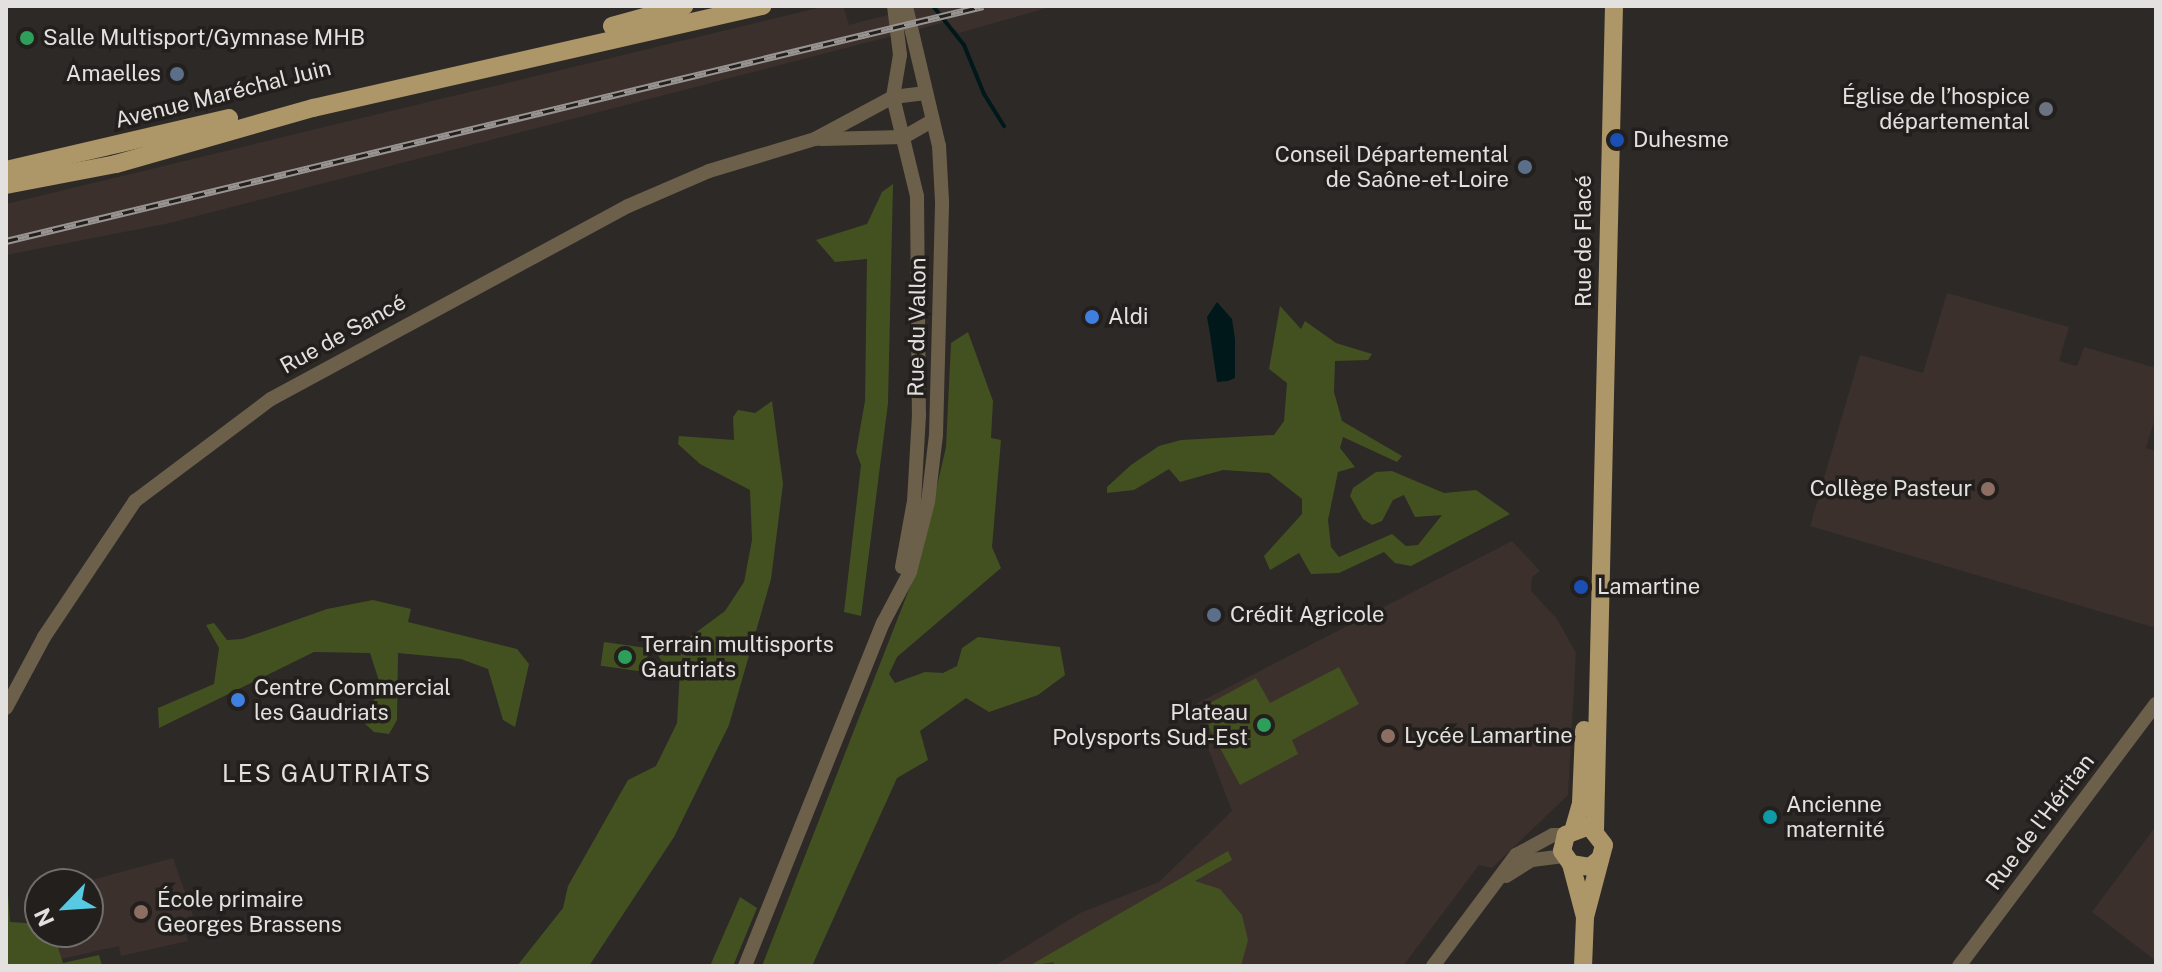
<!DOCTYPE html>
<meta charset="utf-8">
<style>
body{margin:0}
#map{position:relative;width:2162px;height:972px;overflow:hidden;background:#2d2927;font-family:"Public Sans",sans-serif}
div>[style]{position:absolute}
.built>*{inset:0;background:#3b302c}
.green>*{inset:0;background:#435120;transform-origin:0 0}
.water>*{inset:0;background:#01181b}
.stream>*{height:4px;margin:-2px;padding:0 2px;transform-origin:2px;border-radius:2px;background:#01181b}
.minor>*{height:14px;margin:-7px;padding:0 7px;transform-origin:7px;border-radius:7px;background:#6c604b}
.major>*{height:18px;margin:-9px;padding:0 9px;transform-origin:9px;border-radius:9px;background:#ad9668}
.rail>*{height:7px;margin-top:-3.5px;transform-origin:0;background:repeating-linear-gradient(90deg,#231f1d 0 12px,#979492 0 24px);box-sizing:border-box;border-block:2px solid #979492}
.dots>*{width:22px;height:22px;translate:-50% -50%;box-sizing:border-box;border:4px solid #231f1d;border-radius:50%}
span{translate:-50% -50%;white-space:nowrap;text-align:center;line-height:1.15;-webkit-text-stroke:7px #231f1d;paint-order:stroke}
.poi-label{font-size:22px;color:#e3e1df}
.left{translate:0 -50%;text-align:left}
.right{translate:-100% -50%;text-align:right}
.street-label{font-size:22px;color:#e3e1df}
.neighbourhood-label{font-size:24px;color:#e5e0dd;letter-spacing:2px}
.frame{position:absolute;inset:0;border:8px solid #e3e1df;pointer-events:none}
.north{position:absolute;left:24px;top:868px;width:80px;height:80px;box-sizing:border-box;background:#231f1d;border:2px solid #706d6b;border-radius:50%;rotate:245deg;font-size:22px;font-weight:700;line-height:32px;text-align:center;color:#e3e1df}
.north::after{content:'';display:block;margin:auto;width:28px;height:36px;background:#58c9e3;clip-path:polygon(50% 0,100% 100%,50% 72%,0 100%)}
</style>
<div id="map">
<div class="built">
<i style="clip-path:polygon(826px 6px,843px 6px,849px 25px,922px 6px,1054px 6px,959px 33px,946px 22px,170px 223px,6px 255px,6px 204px)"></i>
<i style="clip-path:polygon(1947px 293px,2069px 327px,2059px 361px,2077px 366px,2084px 347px,2156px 368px,2156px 415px,2146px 448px,2156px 451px,2156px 628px,1810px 526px,1860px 355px,1923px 373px)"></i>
<i style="clip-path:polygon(1512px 541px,1540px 571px,1532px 577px,1531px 591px,1557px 619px,1576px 653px,1568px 795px,1492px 868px,1479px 865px,1403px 966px,994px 966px,1080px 913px,1159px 882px,1232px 811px,1192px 706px)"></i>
<i style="clip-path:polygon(2156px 826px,2156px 961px,2092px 912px)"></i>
<i style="clip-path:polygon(173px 858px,196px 924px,186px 934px,188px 941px,121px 956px,119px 946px,61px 959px,55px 932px,88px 932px,88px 881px)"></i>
</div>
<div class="green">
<i style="clip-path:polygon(893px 184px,888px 403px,861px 616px,844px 612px,861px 465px,856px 452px,865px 401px,867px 259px,835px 262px,816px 240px,867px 224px,882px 192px)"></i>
<i style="clip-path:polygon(1280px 306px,1301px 329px,1305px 321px,1336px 343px,1372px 354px,1368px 360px,1335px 361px,1334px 392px,1342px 421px,1402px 456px,1397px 462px,1343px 437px,1340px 448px,1355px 467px,1338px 472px,1328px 520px,1331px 547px,1339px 557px,1392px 534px,1406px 546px,1418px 545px,1442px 515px,1415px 517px,1404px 495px,1393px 500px,1382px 521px,1372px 525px,1363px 519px,1350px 496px,1353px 488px,1376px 472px,1392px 471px,1444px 493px,1476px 490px,1510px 514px,1411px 566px,1395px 563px,1384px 552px,1339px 573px,1311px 574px,1299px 553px,1270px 570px,1264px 556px,1302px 514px,1302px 499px,1269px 473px,1223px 470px,1180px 482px,1169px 469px,1134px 490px,1107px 493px,1107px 487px,1131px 465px,1159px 446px,1181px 440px,1274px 435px,1284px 421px,1287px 383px,1269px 369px)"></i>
<i style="clip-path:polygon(968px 332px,993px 401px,991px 438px,1001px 440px,992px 547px,1001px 568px,897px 657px,889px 674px,895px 683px,925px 672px,943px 673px,957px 666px,962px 648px,978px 637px,1060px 647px,1065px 675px,1038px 695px,989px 712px,966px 698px,920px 731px,928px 760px,897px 778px,812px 966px,762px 966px,919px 564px,946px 447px,951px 343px)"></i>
<i style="clip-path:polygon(772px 401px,783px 484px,771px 579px,729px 725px,674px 837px,589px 966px,517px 966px,563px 908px,568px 886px,628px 780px,656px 766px,677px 723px,680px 670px,662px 661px,655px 651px,657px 641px,683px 642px,725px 611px,744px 582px,752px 540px,750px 490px,700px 464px,678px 444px,679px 436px,734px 440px,733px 417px,738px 410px,755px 413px)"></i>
<i style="clip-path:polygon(373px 600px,411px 609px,408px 622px,517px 649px,529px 664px,515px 727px,503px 720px,488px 669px,461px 659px,398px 653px,397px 720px,389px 734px,374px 732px,360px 719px,360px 708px,372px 704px,381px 687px,370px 653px,314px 652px,159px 728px,158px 708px,214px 684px,219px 648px,206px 625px,214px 623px,227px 640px,242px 639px,327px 609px)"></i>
<i style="left:604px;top:642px;width:45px;height:24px;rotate:8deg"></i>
<i style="clip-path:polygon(1339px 667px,1359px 704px,1292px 740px,1298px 754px,1240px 785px,1199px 709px,1256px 678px,1270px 703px)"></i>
<i style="clip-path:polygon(1228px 851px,1232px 860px,1195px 881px,1220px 889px,1242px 915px,1248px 940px,1241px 966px,1053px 966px,1054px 962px,1029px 966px)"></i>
<i style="clip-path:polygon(8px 894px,10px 922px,40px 924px,40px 932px,53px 932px,63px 963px,99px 955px,102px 966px,6px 966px)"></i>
<i style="clip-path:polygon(740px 897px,757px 908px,733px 966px,710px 966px)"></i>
</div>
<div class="water">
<i style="clip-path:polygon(1217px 302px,1232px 319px,1235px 339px,1235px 378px,1228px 381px,1217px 382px,1210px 334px,1207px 317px)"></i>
</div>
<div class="stream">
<i style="left:933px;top:6px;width:50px;rotate:51.5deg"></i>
<i style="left:964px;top:45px;width:53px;rotate:67.8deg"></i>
<i style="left:984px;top:94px;width:38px;rotate:58deg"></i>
</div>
<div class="minor">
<i style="left:894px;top:6px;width:49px;rotate:83deg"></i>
<i style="left:900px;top:55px;width:43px;rotate:99.5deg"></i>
<i style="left:893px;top:97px;width:102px;rotate:76.4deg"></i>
<i style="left:917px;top:196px;width:219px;rotate:89.5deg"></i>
<i style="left:919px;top:415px;width:86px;rotate:93.3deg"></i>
<i style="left:914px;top:501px;width:67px;rotate:100.3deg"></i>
<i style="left:821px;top:139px;width:83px;rotate:-1.4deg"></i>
<i style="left:904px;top:137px;width:32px;rotate:-30deg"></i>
<i style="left:6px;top:708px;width:81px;rotate:-61.8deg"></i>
<i style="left:44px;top:637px;width:164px;rotate:-56.2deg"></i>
<i style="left:135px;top:501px;width:170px;rotate:-36.9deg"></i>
<i style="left:271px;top:399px;width:406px;rotate:-28.4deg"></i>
<i style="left:628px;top:206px;width:88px;rotate:-23.4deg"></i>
<i style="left:709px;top:171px;width:111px;rotate:-16.8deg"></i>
<i style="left:815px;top:139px;width:89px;rotate:-28.3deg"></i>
<i style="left:893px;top:97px;width:33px;rotate:-7deg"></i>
<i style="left:1506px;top:876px;width:31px;rotate:-32deg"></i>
<i style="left:1532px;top:860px;width:32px;rotate:-7deg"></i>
<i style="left:745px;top:966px;width:370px;rotate:-68.1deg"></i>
<i style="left:883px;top:623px;width:58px;rotate:-62.1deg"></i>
<i style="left:910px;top:572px;width:72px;rotate:-75.6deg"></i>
<i style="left:928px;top:502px;width:67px;rotate:-83.2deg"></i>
<i style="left:936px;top:435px;width:234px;rotate:-88.5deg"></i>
<i style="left:942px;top:201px;width:55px;rotate:-93.1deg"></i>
<i style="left:939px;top:146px;width:144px;rotate:-103.3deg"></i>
<i style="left:1433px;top:966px;width:139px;rotate:-53.2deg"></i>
<i style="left:1516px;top:855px;width:42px;rotate:-28.4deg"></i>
<i style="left:1553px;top:835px;width:13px"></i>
<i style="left:1959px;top:966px;width:328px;rotate:-53.1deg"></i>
</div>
<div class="major">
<i style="left:612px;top:26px;width:75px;rotate:-15.5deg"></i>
<i style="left:6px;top:170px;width:229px;rotate:-13.1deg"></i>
<i style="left:6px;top:185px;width:112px;rotate:-10.8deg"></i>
<i style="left:116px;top:164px;width:205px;rotate:-15.9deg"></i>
<i style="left:313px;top:108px;width:461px;rotate:-12.8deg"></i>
<i style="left:1574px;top:828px;width:26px;rotate:-74deg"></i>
<i style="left:1581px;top:803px;width:73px;rotate:-87.6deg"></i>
<i style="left:1595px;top:830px;width:824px;rotate:-88.68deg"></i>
<i style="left:1571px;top:864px;width:55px;rotate:75.2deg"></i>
<i style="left:1585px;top:917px;width:49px;rotate:92.3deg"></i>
<i style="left:1585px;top:917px;width:74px;rotate:-75.2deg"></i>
<i style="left:1604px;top:845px;width:24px;rotate:-128deg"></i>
<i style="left:1589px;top:826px;width:25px;rotate:159deg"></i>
<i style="left:1566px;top:835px;width:16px;rotate:104deg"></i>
<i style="left:1562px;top:851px;width:16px;rotate:55deg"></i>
<i style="left:1571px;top:864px;width:19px;rotate:9deg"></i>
<i style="left:1590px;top:867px;width:13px;rotate:-39deg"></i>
</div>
<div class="rail">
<i style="left:6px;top:241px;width:1005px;rotate:-13.52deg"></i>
</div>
<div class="dots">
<i style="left:27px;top:38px;background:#2e9e5b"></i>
<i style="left:177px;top:74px;background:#5c6f8a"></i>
<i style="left:2046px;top:109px;background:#6b7280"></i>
<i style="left:1617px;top:140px;background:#1a4fb4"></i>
<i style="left:1525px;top:167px;background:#5c6f8a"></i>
<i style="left:1092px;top:317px;background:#3f7fe0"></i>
<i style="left:1988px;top:489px;background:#8d6e63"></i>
<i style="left:1581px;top:587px;background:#1a4fb4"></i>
<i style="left:1214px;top:615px;background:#5c6f8a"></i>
<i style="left:625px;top:657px;background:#2e9e5b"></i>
<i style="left:238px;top:700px;background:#3f7fe0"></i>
<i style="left:1264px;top:725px;background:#2e9e5b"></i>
<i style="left:1388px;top:736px;background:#8d6e63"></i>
<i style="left:1770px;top:817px;background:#0f9aa8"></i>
<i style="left:141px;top:912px;background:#8d6e63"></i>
</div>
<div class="poi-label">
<span class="left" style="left:43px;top:38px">Salle Multisport/Gymnase MHB</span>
<span class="right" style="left:161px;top:74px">Amaelles</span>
<span class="right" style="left:2030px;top:109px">Église de l’hospice<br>départemental</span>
<span class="left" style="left:1633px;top:140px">Duhesme</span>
<span class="right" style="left:1509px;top:167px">Conseil Départemental<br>de Saône-et-Loire</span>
<span class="left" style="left:1108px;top:317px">Aldi</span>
<span class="right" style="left:1972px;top:489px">Collège Pasteur</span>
<span class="left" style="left:1597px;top:587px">Lamartine</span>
<span class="left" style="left:1230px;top:615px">Crédit Agricole</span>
<span class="left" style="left:641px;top:657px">Terrain multisports<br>Gautriats</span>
<span class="left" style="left:254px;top:700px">Centre Commercial<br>les Gaudriats</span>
<span class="right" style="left:1248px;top:725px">Plateau<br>Polysports Sud-Est</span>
<span class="left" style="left:1404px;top:736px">Lycée Lamartine</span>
<span class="left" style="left:1786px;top:817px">Ancienne<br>maternité</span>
<span class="left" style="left:157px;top:912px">École primaire<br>Georges Brassens</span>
</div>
<div class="street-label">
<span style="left:223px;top:94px;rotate:-14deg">Avenue Maréchal Juin</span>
<span style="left:1584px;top:241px;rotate:-90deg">Rue de Flacé</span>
<span style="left:917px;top:327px;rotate:-89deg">Rue du Vallon</span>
<span style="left:343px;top:334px;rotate:-29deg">Rue de Sancé</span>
<span style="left:2040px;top:822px;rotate:-53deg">Rue de l'Héritan</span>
</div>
<div class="neighbourhood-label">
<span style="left:327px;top:774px">LES GAUTRIATS</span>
</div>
<div class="frame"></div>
<div class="north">N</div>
</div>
